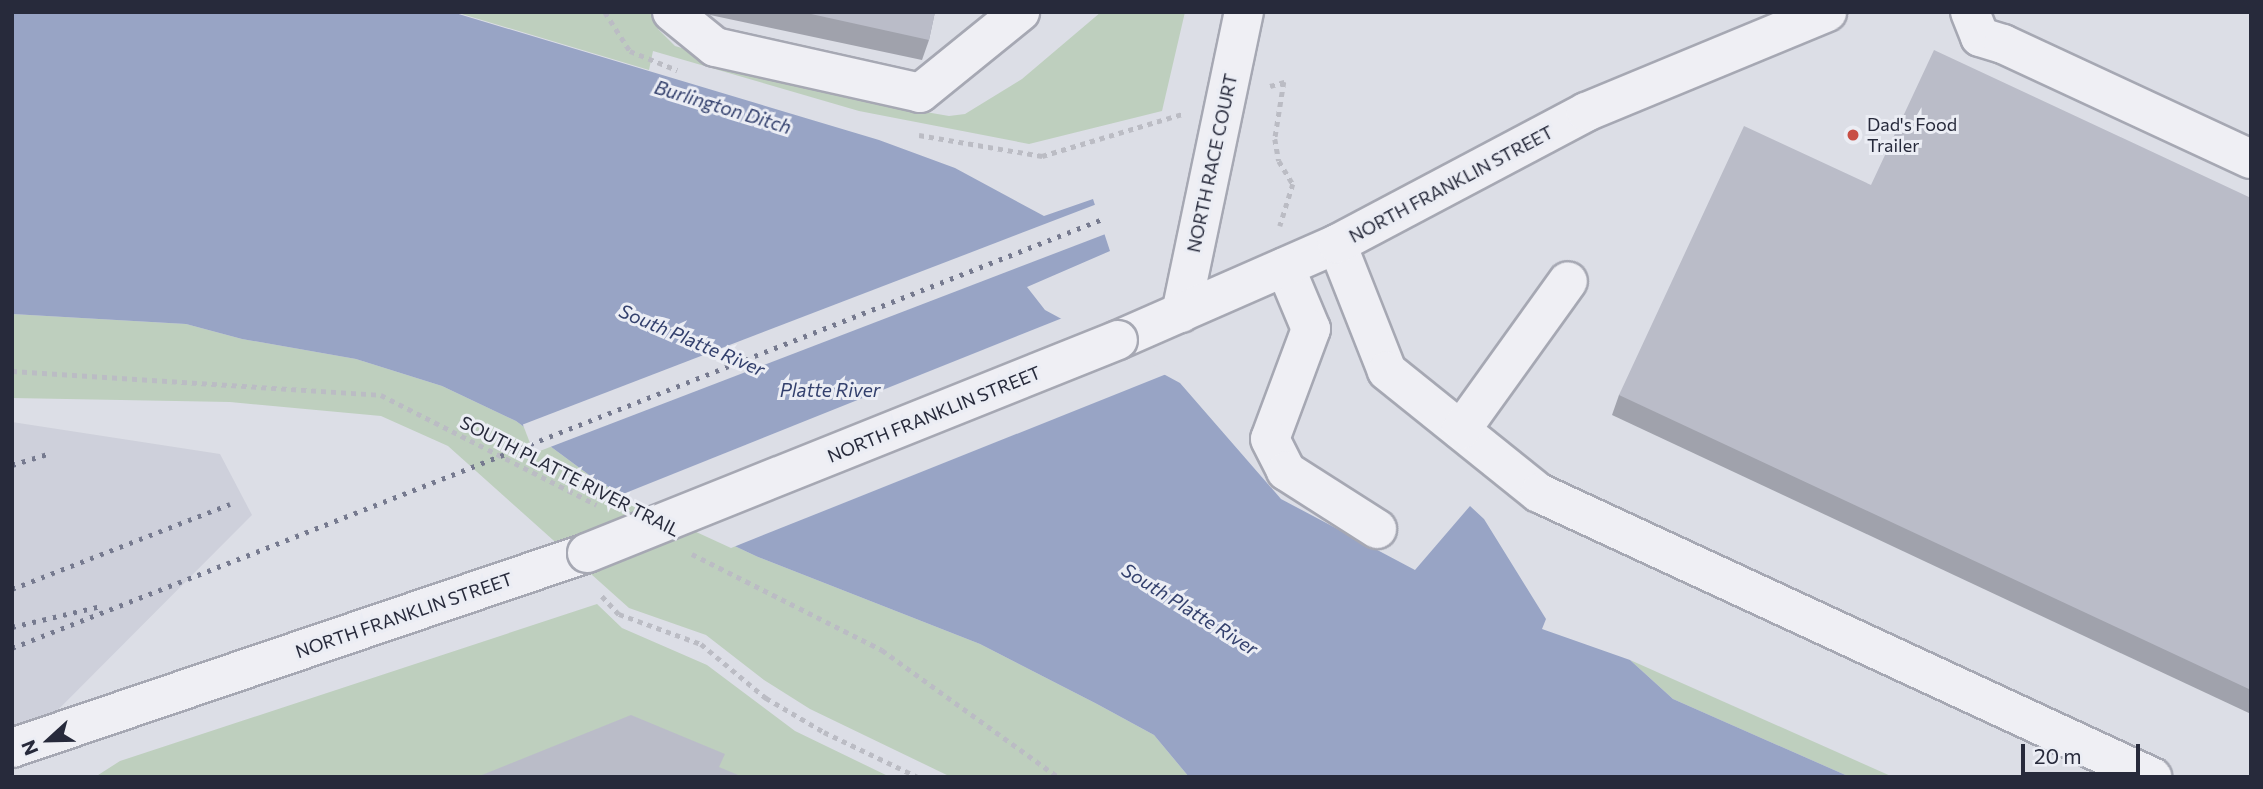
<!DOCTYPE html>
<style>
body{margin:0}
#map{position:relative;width:2263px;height:789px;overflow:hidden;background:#dcdee6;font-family:Commissioner,sans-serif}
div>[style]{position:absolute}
.built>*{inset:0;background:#ced0db}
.green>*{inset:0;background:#becfbe}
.water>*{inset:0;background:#98a4c5}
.pier>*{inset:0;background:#dcdee6;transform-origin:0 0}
.path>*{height:4.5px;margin-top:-2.25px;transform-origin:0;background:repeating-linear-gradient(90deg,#bbbcc4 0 5px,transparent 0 10px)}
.roads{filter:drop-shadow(2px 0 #a6a8b3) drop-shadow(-2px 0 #a6a8b3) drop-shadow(0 2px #a6a8b3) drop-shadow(0 -2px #a6a8b3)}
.minor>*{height:38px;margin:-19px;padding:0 19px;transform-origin:19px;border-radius:19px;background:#efeff4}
.rail>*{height:5px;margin-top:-2.5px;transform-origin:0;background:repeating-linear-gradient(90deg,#767a8f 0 3.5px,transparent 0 10.5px)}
.bridges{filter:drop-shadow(2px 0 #a6a8b3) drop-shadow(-2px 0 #a6a8b3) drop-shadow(0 2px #a6a8b3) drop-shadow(0 -2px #a6a8b3)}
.minor-bridge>*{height:38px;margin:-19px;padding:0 19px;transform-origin:19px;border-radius:19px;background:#efeff4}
.wall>*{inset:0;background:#a0a2ac}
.building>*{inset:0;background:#babcc8}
.dots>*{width:19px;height:19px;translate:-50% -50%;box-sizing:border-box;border:4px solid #ebedf4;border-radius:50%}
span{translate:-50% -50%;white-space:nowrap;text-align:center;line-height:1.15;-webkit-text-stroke:6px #ebedf4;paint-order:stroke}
.poi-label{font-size:18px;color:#272a3b}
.left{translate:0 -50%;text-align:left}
.street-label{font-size:18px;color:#272a3b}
.water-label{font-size:19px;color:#33406d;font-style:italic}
.frame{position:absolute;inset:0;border:14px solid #272a3b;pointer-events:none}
.north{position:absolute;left:14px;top:705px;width:70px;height:70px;-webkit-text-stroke:5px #ebedf4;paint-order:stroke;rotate:248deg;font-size:19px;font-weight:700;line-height:28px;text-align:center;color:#272a3b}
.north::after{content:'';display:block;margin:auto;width:24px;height:32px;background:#272a3b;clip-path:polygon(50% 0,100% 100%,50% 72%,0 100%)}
.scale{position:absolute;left:2021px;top:744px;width:119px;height:32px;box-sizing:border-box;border:4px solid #272a3b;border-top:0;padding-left:9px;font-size:21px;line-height:24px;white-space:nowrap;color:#272a3b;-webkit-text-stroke:5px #ebedf4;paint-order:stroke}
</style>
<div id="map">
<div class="built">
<i style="clip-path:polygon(12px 422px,220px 454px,252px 515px,12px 756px)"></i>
</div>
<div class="green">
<i style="clip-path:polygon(455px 12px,655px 12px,658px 29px,675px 46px,856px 100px,949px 116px,965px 114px,1022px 79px,1101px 12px,1185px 12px,1162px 111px,1029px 144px,859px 111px,653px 51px,649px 70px)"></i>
<i style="clip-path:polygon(12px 314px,186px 324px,242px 339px,356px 359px,442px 386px,516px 421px,600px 483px,758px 557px,980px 644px,1097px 704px,1154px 735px,1189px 777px,951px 777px,810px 709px,764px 680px,706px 635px,629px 608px,448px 446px,381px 416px,230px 402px,12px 398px)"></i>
<i style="clip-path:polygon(597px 604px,622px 628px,707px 665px,795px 731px,890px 777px,95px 777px,120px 761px)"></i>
<i style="clip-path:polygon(1630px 660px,1893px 777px,1850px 777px,1673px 699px)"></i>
</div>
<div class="water">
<i style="clip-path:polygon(12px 12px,452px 12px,879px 140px,955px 168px,1044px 216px,1093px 199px,1110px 251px,1027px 287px,1045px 310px,1180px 383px,1281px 499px,1415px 570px,1470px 506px,1484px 519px,1546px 619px,1542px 629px,1630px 660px,1673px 699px,1850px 777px,1189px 777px,1154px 735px,1097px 704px,980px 644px,758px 557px,600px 483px,516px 421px,442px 386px,356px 359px,242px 339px,186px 324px,12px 314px)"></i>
</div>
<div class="pier">
<i style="left:1097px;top:204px;width:31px;height:615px;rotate:69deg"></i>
<i style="clip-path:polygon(1065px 317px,1169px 373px,731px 548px,618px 496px)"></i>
</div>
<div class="path">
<i style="left:605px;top:12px;width:46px;rotate:57.3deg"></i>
<i style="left:630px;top:51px;width:51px;rotate:22deg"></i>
<i style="left:1270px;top:86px;width:15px;rotate:-16deg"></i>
<i style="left:1284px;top:82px;width:58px;rotate:99deg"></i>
<i style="left:1275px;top:139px;width:22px;rotate:80deg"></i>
<i style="left:1279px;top:161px;width:27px;rotate:59deg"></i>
<i style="left:1293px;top:184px;width:44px;rotate:107.2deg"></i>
<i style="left:919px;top:135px;width:125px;rotate:9.7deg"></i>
<i style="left:1042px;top:156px;width:146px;rotate:-16.7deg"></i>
<i style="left:12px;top:371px;width:370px;rotate:3.7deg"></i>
<i style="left:381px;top:395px;width:242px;rotate:27deg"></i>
<i style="left:692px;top:554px;width:213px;rotate:26.8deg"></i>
<i style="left:882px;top:650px;width:217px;rotate:35.8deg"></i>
<i style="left:602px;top:596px;width:25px;rotate:47deg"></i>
<i style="left:619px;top:614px;width:87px;rotate:20.1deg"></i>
<i style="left:701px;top:644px;width:85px;rotate:39.7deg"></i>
<i style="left:766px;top:698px;width:67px;rotate:30.4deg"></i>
<i style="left:824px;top:732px;width:104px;rotate:25.6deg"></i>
</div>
<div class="roads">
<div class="minor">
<i style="left:672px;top:12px;width:55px;rotate:39.1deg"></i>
<i style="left:715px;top:47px;width:210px;rotate:12.6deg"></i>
<i style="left:920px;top:93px;width:129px;rotate:-39deg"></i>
<i style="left:1970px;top:12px;width:27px;rotate:68deg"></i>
<i style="left:1980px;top:37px;width:24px;rotate:17deg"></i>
<i style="left:2003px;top:44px;width:273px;rotate:24.9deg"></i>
<i style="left:1337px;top:244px;width:136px;rotate:68.5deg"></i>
<i style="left:1387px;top:371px;width:195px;rotate:38.8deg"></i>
<i style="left:1539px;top:493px;width:676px;rotate:24.86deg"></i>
<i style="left:1285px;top:267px;width:67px;rotate:67.2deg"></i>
<i style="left:1311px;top:329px;width:117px;rotate:110.4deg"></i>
<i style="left:1270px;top:439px;width:36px;rotate:63deg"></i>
<i style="left:1286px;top:471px;width:108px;rotate:32.5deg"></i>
<i style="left:1181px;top:313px;width:308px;rotate:-78.2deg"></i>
<i style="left:1118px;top:340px;width:239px;rotate:-23.7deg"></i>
<i style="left:1337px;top:244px;width:282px;rotate:-27.9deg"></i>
<i style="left:1586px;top:112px;width:261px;rotate:-22.5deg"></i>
<i style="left:1461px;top:430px;width:183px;rotate:-54.3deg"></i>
<i style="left:12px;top:748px;width:607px;rotate:-18.73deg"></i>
</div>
</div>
<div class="rail">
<i style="left:12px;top:465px;width:41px;rotate:-17.1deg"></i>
<i style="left:12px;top:589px;width:234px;rotate:-21.3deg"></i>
<i style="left:12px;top:627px;width:91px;rotate:-13.3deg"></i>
<i style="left:12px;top:648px;width:1172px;rotate:-21.47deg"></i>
</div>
<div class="bridges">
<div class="minor-bridge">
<i style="left:587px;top:553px;width:572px;rotate:-21.86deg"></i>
</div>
</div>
<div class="wall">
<i style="clip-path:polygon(707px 12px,935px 12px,929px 40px,922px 60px,710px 15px)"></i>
<i style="clip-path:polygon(1871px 185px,2251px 198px,2251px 714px,1612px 415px,1619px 395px)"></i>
</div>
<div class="building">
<i style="clip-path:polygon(802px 12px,935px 12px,929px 40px)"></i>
<i style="clip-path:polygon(1934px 50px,2251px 198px,2251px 690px,1619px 395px,1744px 126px,1871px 185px)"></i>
<i style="clip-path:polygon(631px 715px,725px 754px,719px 767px,743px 777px,477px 777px)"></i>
</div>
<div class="dots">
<i style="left:1853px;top:135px;background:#c84e44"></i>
</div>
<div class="poi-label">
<span class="left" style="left:1867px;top:135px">Dad's Food<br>Trailer</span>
</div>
<div class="street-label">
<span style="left:1212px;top:163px;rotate:-78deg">NORTH RACE COURT</span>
<span style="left:1451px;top:184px;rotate:-28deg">NORTH FRANKLIN STREET</span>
<span style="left:934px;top:414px;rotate:-22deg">NORTH FRANKLIN STREET</span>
<span style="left:570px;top:476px;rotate:27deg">SOUTH PLATTE RIVER TRAIL</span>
<span style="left:404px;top:615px;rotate:-19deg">NORTH FRANKLIN STREET</span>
</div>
<div class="water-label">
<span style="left:723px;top:107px;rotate:17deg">Burlington Ditch</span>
<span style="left:692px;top:340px;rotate:23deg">South Platte River</span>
<span style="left:830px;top:390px">Platte River</span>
<span style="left:1190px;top:609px;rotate:32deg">South Platte River</span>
</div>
<div class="frame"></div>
<div class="north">N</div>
<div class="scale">20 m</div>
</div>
